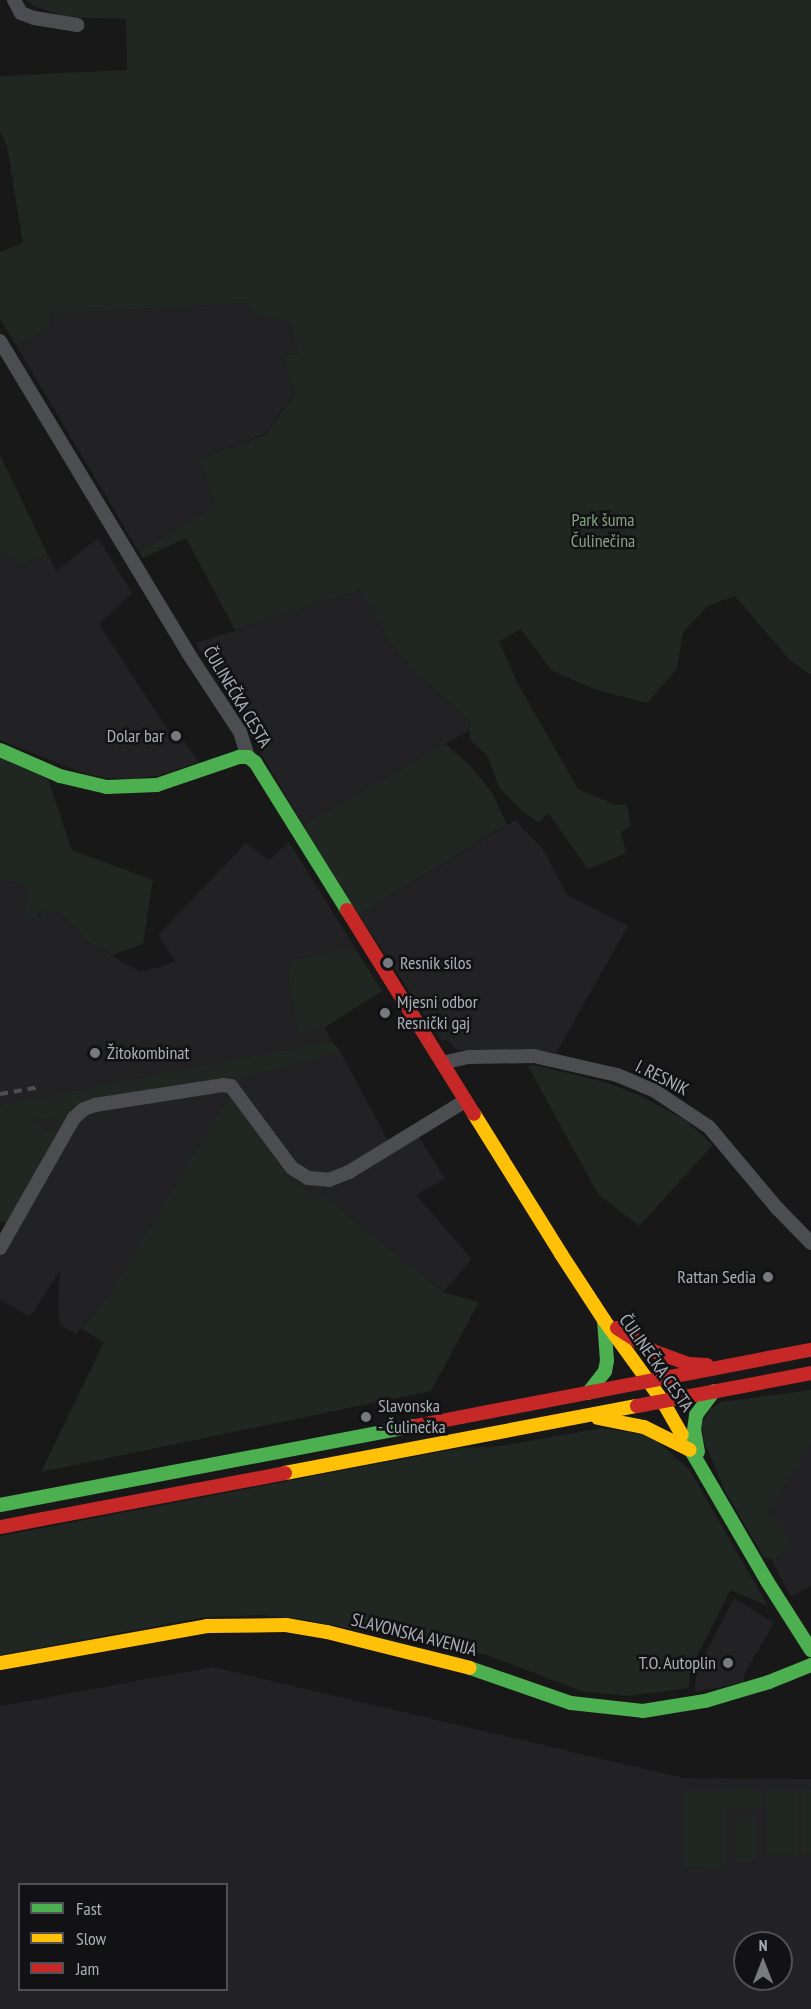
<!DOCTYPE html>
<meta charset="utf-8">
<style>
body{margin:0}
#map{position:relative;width:811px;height:2009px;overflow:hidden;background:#181818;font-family:"PT Sans Narrow",sans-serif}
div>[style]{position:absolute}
.built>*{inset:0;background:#222224}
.green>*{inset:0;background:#202621;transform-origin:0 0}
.street>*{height:14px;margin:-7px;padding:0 7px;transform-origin:7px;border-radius:7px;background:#4c4d50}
.fast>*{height:14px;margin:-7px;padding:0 7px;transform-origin:7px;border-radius:7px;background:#4caf50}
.slow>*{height:14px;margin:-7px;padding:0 7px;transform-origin:7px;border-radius:7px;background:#ffc107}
.jam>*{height:14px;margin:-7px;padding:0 7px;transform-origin:7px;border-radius:7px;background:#c62828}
.rail>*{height:4px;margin-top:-2px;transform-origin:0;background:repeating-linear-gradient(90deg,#4d4e4f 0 8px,transparent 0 14px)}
.dots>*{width:16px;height:16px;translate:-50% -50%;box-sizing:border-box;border:3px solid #121214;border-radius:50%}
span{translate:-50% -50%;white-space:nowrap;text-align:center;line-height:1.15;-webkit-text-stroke:5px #121214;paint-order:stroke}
.park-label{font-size:18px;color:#83a085}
.street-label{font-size:18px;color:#aaaeb7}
.poi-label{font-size:18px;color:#aaaeb7}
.right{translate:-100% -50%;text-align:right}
.left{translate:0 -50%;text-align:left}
.legend{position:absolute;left:18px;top:1883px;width:210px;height:108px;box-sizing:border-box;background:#121214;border:2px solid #4f5055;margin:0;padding:8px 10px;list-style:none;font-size:18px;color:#aaaeb7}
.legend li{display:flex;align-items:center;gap:12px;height:30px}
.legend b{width:30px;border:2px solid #4f5055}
.north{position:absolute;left:733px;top:1931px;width:60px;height:60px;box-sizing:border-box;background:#121214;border:2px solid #4f5055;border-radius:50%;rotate:0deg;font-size:16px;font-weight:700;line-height:24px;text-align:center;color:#aaaeb7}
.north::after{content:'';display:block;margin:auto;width:21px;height:27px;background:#777a7f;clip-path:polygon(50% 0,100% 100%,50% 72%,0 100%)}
</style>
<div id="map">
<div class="built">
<i style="clip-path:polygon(247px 303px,253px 313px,290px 323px,299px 354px,282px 355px,295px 393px,265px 434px,199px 459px,217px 506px,139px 552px,16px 345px,52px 328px,48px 314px)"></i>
<i style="clip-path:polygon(98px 538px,132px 593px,99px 624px,177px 744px,183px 740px,199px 762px,160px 775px,134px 779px,106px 778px,80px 772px,0 740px,0 556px,4px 551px,22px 565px,47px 553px,56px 571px)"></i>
<i style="clip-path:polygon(360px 590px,389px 642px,414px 672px,469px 719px,470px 730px,303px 825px,196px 643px)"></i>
<i style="clip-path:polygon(515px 820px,543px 849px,567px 895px,628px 926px,556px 1053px,533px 1049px,457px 1050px,447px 1040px,442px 1041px,359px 915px)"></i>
<i style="clip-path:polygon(289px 842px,357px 951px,331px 951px,293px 960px,288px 974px,298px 1033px,325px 1027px,331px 1041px,0 1105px,0 880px,30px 885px,38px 917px,45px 909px,60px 913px,88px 942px,140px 972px,176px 962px,158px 935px,246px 843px,269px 860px)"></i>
<i style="clip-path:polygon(339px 1049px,387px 1139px,418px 1135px,445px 1179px,416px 1195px,472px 1259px,443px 1292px,328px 1199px,292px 1183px,236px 1097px,109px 1295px,76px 1334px,60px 1325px,58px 1304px,60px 1270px,30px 1317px,0 1299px,0 1239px,54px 1139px,51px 1138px,55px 1130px,46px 1132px,30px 1120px,328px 1057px)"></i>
<i style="clip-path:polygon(811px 1396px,811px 1586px,791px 1597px,711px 1444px)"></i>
<i style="clip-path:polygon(734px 1598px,774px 1623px,744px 1674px,744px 1682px,695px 1692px,696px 1672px)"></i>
<i style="clip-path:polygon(evenodd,213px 1667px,683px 1778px,811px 1779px,811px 2009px,0 2009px,0 1706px,213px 1667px,20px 1884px,226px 1884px,226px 1990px,20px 1990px,20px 1884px,213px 1667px,745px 1943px,781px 1943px,781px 1979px,745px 1979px,745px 1943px)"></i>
</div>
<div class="green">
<i style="clip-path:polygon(27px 0,811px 0,811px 675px,790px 660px,735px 596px,708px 606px,683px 632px,677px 669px,647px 703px,594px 689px,551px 670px,521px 629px,499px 642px,518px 684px,578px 789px,616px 805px,627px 805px,631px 825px,621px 832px,626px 853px,588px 869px,548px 813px,539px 823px,523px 812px,499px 787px,487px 755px,470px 740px,469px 719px,414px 672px,389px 642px,360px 590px,235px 630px,186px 538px,143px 558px,139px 552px,216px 506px,199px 459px,265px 435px,295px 394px,282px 355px,298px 354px,290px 323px,253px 313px,247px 303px,49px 314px,52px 328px,16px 345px,0 319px,0 252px,23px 243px,7px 146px,0 131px,0 76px,127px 70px,126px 19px,66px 17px,34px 6px)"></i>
<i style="clip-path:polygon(0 455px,47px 553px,22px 565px,5px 552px,0 556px)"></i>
<i style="clip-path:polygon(445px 744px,471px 766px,492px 793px,507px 824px,359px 915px,303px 825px)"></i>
<i style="clip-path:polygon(0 758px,48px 779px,72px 850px,153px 880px,143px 944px,112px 955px,88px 942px,60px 913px,45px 909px,31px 920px,24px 916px,30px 885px,0 880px)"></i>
<i style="clip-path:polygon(331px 951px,357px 951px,382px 991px,325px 1027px,298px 1033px,288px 974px,292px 960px)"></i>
<i style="clip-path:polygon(331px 1041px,339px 1049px,328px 1057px,224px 1080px,85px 1105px,63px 1124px,48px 1117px,31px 1120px,46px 1131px,56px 1129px,51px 1138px,54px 1139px,10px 1223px,0 1222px,0 1105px)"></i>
<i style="clip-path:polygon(534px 1065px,608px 1083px,641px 1096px,685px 1120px,713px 1145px,639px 1226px,598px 1194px,528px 1066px)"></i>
<i style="clip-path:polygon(231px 1093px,236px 1097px,292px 1183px,328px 1199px,443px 1292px,479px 1302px,431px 1391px,41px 1472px,104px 1342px,81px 1329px,109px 1295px)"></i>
<i style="clip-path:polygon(811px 1390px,811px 1443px,768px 1513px,779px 1523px,791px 1545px,776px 1559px,764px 1558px,724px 1489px,704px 1441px,702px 1424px,709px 1410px,721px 1402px)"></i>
<i style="clip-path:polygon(602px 1428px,651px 1436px,689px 1469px,768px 1606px,730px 1590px,690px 1670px,689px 1688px,628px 1696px,581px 1691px,487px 1655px,301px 1619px,262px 1615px,205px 1617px,0 1655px,0 1536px,461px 1448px,501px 1446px)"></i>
<i style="clip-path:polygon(761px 1789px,761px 1808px,726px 1809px,726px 1868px,685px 1867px,685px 1791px)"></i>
<i style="left:802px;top:1789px;width:9px;height:65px"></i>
<i style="left:766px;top:1790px;width:32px;height:65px"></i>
<i style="left:736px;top:1816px;width:20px;height:45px"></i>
</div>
<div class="street">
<i style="left:14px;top:0;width:15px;rotate:62deg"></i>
<i style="left:21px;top:13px;width:14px;rotate:21deg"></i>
<i style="left:34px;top:18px;width:44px;rotate:9.2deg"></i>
<i style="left:0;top:341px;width:364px;rotate:58.9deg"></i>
<i style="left:188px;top:653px;width:95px;rotate:56.6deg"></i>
<i style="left:240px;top:732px;width:26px;rotate:72deg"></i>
<i style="left:442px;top:1063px;width:28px;rotate:-13deg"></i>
<i style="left:469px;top:1057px;width:65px;rotate:-0.9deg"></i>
<i style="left:534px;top:1056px;width:85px;rotate:12.9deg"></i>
<i style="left:617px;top:1075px;width:41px;rotate:22.8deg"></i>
<i style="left:655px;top:1091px;width:65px;rotate:33.7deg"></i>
<i style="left:709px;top:1127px;width:106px;rotate:50deg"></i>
<i style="left:777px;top:1208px;width:49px;rotate:45.8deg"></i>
<i style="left:0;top:1248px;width:150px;rotate:-60.4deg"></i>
<i style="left:74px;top:1118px;width:13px;rotate:-42deg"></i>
<i style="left:84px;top:1109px;width:12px;rotate:-20deg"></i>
<i style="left:95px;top:1105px;width:129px;rotate:-8.9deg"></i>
<i style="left:222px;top:1085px;width:9px;rotate:6deg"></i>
<i style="left:231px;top:1086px;width:102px;rotate:53.4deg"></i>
<i style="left:292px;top:1168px;width:19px;rotate:32deg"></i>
<i style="left:308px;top:1178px;width:21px;rotate:5deg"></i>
<i style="left:329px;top:1180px;width:22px;rotate:-22deg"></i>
<i style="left:349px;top:1172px;width:136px;rotate:-31.5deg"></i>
</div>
<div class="fast">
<i style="left:0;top:750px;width:65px;rotate:23.4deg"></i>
<i style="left:60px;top:776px;width:48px;rotate:13.2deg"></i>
<i style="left:107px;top:787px;width:50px;rotate:-2.3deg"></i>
<i style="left:157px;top:785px;width:87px;rotate:-18.9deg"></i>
<i style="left:239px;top:757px;width:9px"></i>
<i style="left:248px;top:757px;width:9px;rotate:36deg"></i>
<i style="left:255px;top:762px;width:174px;rotate:58.1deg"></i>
<i style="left:588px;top:1393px;width:28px;rotate:-52deg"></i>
<i style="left:605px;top:1371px;width:10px;rotate:-79deg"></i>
<i style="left:607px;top:1361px;width:41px;rotate:-94.2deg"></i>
<i style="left:682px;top:1435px;width:169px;rotate:59.8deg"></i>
<i style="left:767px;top:1581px;width:82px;rotate:57.5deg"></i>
<i style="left:698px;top:1452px;width:22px;rotate:-100deg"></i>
<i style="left:694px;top:1430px;width:15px;rotate:-82deg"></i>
<i style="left:696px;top:1415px;width:30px;rotate:-53deg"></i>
<i style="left:0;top:1505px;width:422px;rotate:-10.8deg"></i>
<i style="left:470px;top:1668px;width:107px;rotate:19.1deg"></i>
<i style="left:571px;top:1703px;width:72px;rotate:6.3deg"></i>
<i style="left:643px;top:1711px;width:63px;rotate:-9.2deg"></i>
<i style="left:705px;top:1701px;width:67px;rotate:-16.5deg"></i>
<i style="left:769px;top:1682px;width:45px;rotate:-22deg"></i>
</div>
<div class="slow">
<i style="left:474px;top:1114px;width:165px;rotate:58.1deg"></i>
<i style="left:561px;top:1254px;width:79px;rotate:56.9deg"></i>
<i style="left:604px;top:1320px;width:99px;rotate:54.1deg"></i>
<i style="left:662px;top:1400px;width:40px;rotate:60.3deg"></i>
<i style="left:598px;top:1418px;width:47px;rotate:11.1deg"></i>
<i style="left:644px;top:1427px;width:51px;rotate:26.6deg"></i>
<i style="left:285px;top:1473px;width:358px;rotate:-10.8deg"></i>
<i style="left:0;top:1663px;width:210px;rotate:-10.1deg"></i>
<i style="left:207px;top:1626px;width:79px;rotate:-0.7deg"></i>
<i style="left:286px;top:1625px;width:42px;rotate:9.7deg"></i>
<i style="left:327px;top:1632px;width:147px;rotate:14.1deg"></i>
</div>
<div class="jam">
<i style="left:347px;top:910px;width:240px;rotate:58.1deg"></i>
<i style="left:617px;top:1328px;width:43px;rotate:32.6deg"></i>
<i style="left:653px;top:1351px;width:38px;rotate:20deg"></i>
<i style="left:689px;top:1364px;width:18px;rotate:3deg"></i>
<i style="left:637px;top:1406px;width:177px;rotate:-10.7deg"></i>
<i style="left:415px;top:1426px;width:403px;rotate:-10.9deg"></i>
<i style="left:0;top:1527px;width:290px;rotate:-10.7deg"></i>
</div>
<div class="rail">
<i style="left:0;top:1094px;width:41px;rotate:-9.9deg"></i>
</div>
<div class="dots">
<i style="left:176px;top:736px;background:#777a7f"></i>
<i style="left:388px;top:963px;background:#777a7f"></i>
<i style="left:385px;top:1013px;background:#777a7f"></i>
<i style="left:95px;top:1053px;background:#777a7f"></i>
<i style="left:768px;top:1277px;background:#777a7f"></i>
<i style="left:366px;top:1417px;background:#777a7f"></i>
<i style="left:728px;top:1663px;background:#777a7f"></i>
</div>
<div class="park-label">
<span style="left:603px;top:531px">Park šuma<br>Čulinečina</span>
</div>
<div class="street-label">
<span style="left:237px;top:697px;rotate:59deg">ČULINEČKA CESTA</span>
<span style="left:662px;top:1078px;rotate:27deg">I. RESNIK</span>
<span style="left:656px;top:1363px;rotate:55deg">ČULINEČKA CESTA</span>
<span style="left:414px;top:1635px;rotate:14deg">SLAVONSKA AVENIJA</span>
</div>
<div class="poi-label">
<span class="right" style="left:164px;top:736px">Dolar bar</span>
<span class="left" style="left:400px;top:963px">Resnik silos</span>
<span class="left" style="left:397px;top:1013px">Mjesni odbor<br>Resnički gaj</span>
<span class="left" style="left:107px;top:1053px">Žitokombinat</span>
<span class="right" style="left:756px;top:1277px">Rattan Sedia</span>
<span class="left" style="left:378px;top:1417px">Slavonska<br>- Čulinečka</span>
<span class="right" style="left:716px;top:1663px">T.O. Autoplin</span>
</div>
<ul class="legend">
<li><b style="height:8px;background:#4caf50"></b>Fast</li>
<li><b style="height:8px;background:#ffc107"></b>Slow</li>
<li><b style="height:8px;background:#c62828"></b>Jam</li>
</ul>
<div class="north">N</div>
</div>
